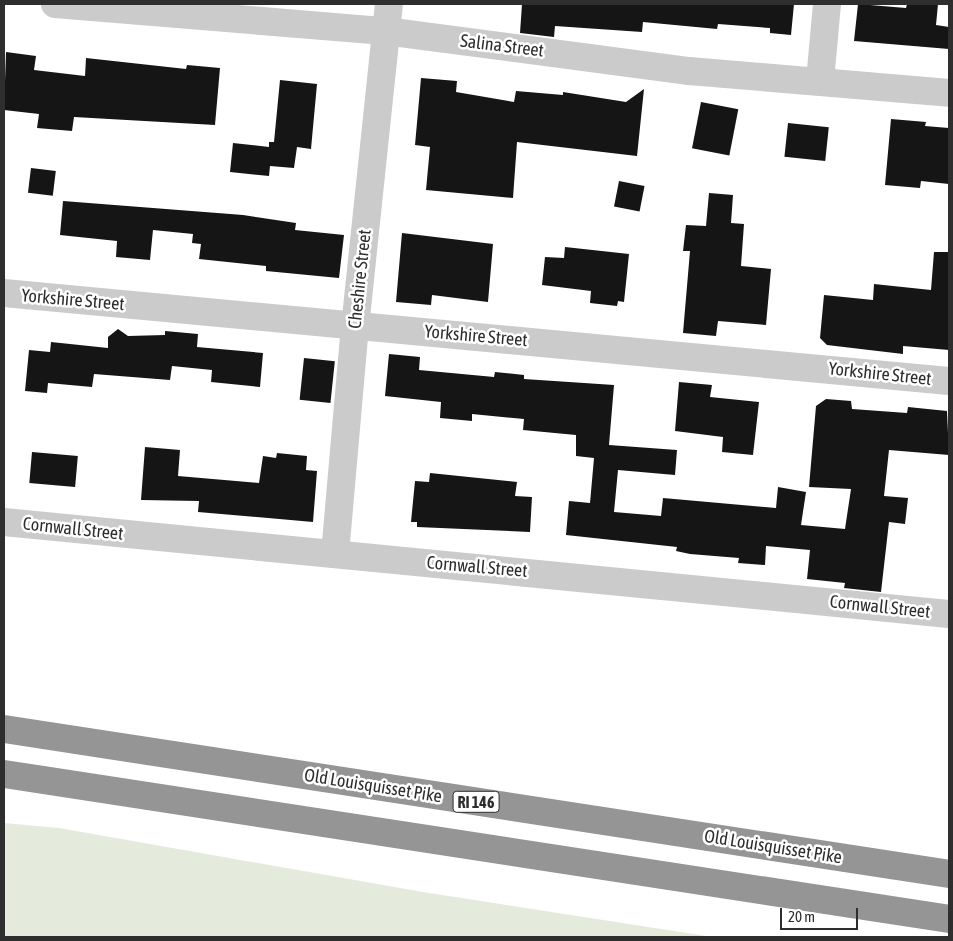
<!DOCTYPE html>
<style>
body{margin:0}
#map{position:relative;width:953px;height:941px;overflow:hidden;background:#fff;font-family:"Asap Condensed",sans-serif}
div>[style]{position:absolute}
.green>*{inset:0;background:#e5ebdc}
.building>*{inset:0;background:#151515;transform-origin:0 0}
.minor>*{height:28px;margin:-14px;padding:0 14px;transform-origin:14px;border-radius:14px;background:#cbcbcb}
.highway>*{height:28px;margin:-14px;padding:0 14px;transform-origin:14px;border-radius:14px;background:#959595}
span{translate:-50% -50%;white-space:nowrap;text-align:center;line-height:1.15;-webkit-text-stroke:5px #fff;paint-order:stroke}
.shield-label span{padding:1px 4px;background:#fff;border:1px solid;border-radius:4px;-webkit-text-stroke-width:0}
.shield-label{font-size:16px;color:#2e2e2e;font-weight:700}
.street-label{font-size:18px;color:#2e2e2e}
.frame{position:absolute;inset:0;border:5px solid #2e2e2e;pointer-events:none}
.scale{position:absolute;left:780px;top:908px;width:78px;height:22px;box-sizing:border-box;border:2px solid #2e2e2e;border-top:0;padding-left:6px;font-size:15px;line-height:18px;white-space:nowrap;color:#2e2e2e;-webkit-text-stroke:4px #fff;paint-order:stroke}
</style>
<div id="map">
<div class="green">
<i style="clip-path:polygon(4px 823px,59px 828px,423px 892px,713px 937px,4px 937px)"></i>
</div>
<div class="building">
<i style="clip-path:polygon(522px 4px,794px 4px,791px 35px,770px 33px,770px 28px,718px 24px,717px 29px,643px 22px,642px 32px,555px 26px,554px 37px,520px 33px)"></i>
<i style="clip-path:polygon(858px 4px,906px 8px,907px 4px,938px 4px,936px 25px,949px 27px,949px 49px,854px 41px)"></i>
<i style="clip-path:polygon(6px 52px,36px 56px,34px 70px,85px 76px,86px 58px,186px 69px,187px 65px,220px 68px,215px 125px,74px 117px,72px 131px,37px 128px,39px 114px,4px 110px)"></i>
<i style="clip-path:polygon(421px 78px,457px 81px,456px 92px,514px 102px,516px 91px,563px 95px,563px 92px,626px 102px,644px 89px,637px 156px,517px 142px,513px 198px,426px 190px,430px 147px,415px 145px)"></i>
<i style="clip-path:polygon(280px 80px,317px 84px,311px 149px,297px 147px,294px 168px,270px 166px,269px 176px,230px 172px,233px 143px,269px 147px,269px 142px,274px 142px)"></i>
<i style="left:701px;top:102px;width:38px;height:47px;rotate:11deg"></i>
<i style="clip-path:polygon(891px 119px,926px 122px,925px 126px,949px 128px,949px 184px,921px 181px,920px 188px,885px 185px)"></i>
<i style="left:788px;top:123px;width:41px;height:34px;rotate:6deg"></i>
<i style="left:31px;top:168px;width:25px;height:25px;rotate:7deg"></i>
<i style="left:619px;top:181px;width:26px;height:26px;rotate:11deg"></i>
<i style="clip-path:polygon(709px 193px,733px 195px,731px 223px,744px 224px,741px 266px,771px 269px,766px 325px,718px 321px,716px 336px,683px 333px,690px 251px,683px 251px,686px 225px,706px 226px)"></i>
<i style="clip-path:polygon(63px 201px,243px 215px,296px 223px,295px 230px,344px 235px,339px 278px,266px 271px,266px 266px,199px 259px,201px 244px,192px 243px,193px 234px,153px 230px,150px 260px,116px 257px,117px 241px,60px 235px)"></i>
<i style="clip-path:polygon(402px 233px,493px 244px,488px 302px,432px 295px,431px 305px,396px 302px)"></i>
<i style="clip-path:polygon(565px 247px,629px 254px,624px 302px,618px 301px,617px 306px,590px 303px,591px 291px,542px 285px,545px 257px,564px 258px)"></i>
<i style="clip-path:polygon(934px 252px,949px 252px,949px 350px,903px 346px,903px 354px,827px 345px,820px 338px,824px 295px,873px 300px,874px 284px,931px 290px)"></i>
<i style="clip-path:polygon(118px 329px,128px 336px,165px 335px,165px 331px,198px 334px,197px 347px,263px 353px,260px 387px,211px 382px,212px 370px,172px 366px,170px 380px,94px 374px,92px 387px,48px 383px,47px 393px,25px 391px,29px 350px,50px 352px,51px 342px,108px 348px,108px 337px)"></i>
<i style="clip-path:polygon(389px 354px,420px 357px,419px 370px,494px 377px,495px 372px,524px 375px,524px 379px,614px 385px,609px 445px,677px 450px,675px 475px,618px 470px,614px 512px,661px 516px,663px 498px,776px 508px,778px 487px,806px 492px,801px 525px,845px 529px,851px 489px,809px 487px,816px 406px,826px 399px,851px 401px,852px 409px,907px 413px,908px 407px,947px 411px,949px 455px,889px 450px,884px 496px,908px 498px,905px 524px,889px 522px,881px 592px,844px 588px,845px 583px,807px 579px,810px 550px,766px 546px,765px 565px,738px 563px,739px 558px,690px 554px,676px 551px,677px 547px,566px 535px,569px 501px,590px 503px,594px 458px,576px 456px,576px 435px,523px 430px,524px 419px,472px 414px,472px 421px,440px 418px,441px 402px,385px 396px)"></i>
<i style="left:304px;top:358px;width:31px;height:42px;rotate:6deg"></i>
<i style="clip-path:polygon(679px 382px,712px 385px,710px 397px,759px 402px,753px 455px,722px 452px,723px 437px,675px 431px)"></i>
<i style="clip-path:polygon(145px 447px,180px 450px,178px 476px,259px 483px,263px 456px,276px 458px,277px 453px,307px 456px,306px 470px,317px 471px,313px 522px,198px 512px,199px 501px,141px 500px)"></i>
<i style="left:32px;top:452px;width:46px;height:31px;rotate:5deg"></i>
<i style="clip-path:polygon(430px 473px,517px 482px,515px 496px,532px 497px,530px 532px,417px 527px,417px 522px,411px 522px,415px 481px,429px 482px)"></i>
</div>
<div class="minor">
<i style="left:55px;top:4px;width:331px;rotate:4.7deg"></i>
<i style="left:385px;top:31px;width:307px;rotate:7.5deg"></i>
<i style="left:689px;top:71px;width:261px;rotate:4.8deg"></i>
<i style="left:820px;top:81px;width:77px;rotate:-84.8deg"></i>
<i style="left:4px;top:293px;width:949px;rotate:5.32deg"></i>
<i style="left:4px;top:522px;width:949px;rotate:5.56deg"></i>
<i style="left:335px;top:554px;width:228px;rotate:-85deg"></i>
<i style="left:355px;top:327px;width:325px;rotate:-84deg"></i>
</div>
<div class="highway">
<i style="left:4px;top:729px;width:956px;rotate:8.72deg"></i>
<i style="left:4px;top:774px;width:956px;rotate:8.72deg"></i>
</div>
<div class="shield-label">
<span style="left:476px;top:802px">RI 146</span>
</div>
<div class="street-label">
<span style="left:502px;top:46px;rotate:7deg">Salina Street</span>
<span style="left:360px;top:279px;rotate:-84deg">Cheshire Street</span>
<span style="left:73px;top:300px;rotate:5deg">Yorkshire Street</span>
<span style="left:476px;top:336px;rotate:5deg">Yorkshire Street</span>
<span style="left:880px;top:374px;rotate:6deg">Yorkshire Street</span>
<span style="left:73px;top:529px;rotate:6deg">Cornwall Street</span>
<span style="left:477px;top:567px;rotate:5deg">Cornwall Street</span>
<span style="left:880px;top:607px;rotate:6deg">Cornwall Street</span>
<span style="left:373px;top:786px;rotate:9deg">Old Louisquisset Pike</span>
<span style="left:773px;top:847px;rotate:9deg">Old Louisquisset Pike</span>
</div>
<div class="frame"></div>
<div class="scale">20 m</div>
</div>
